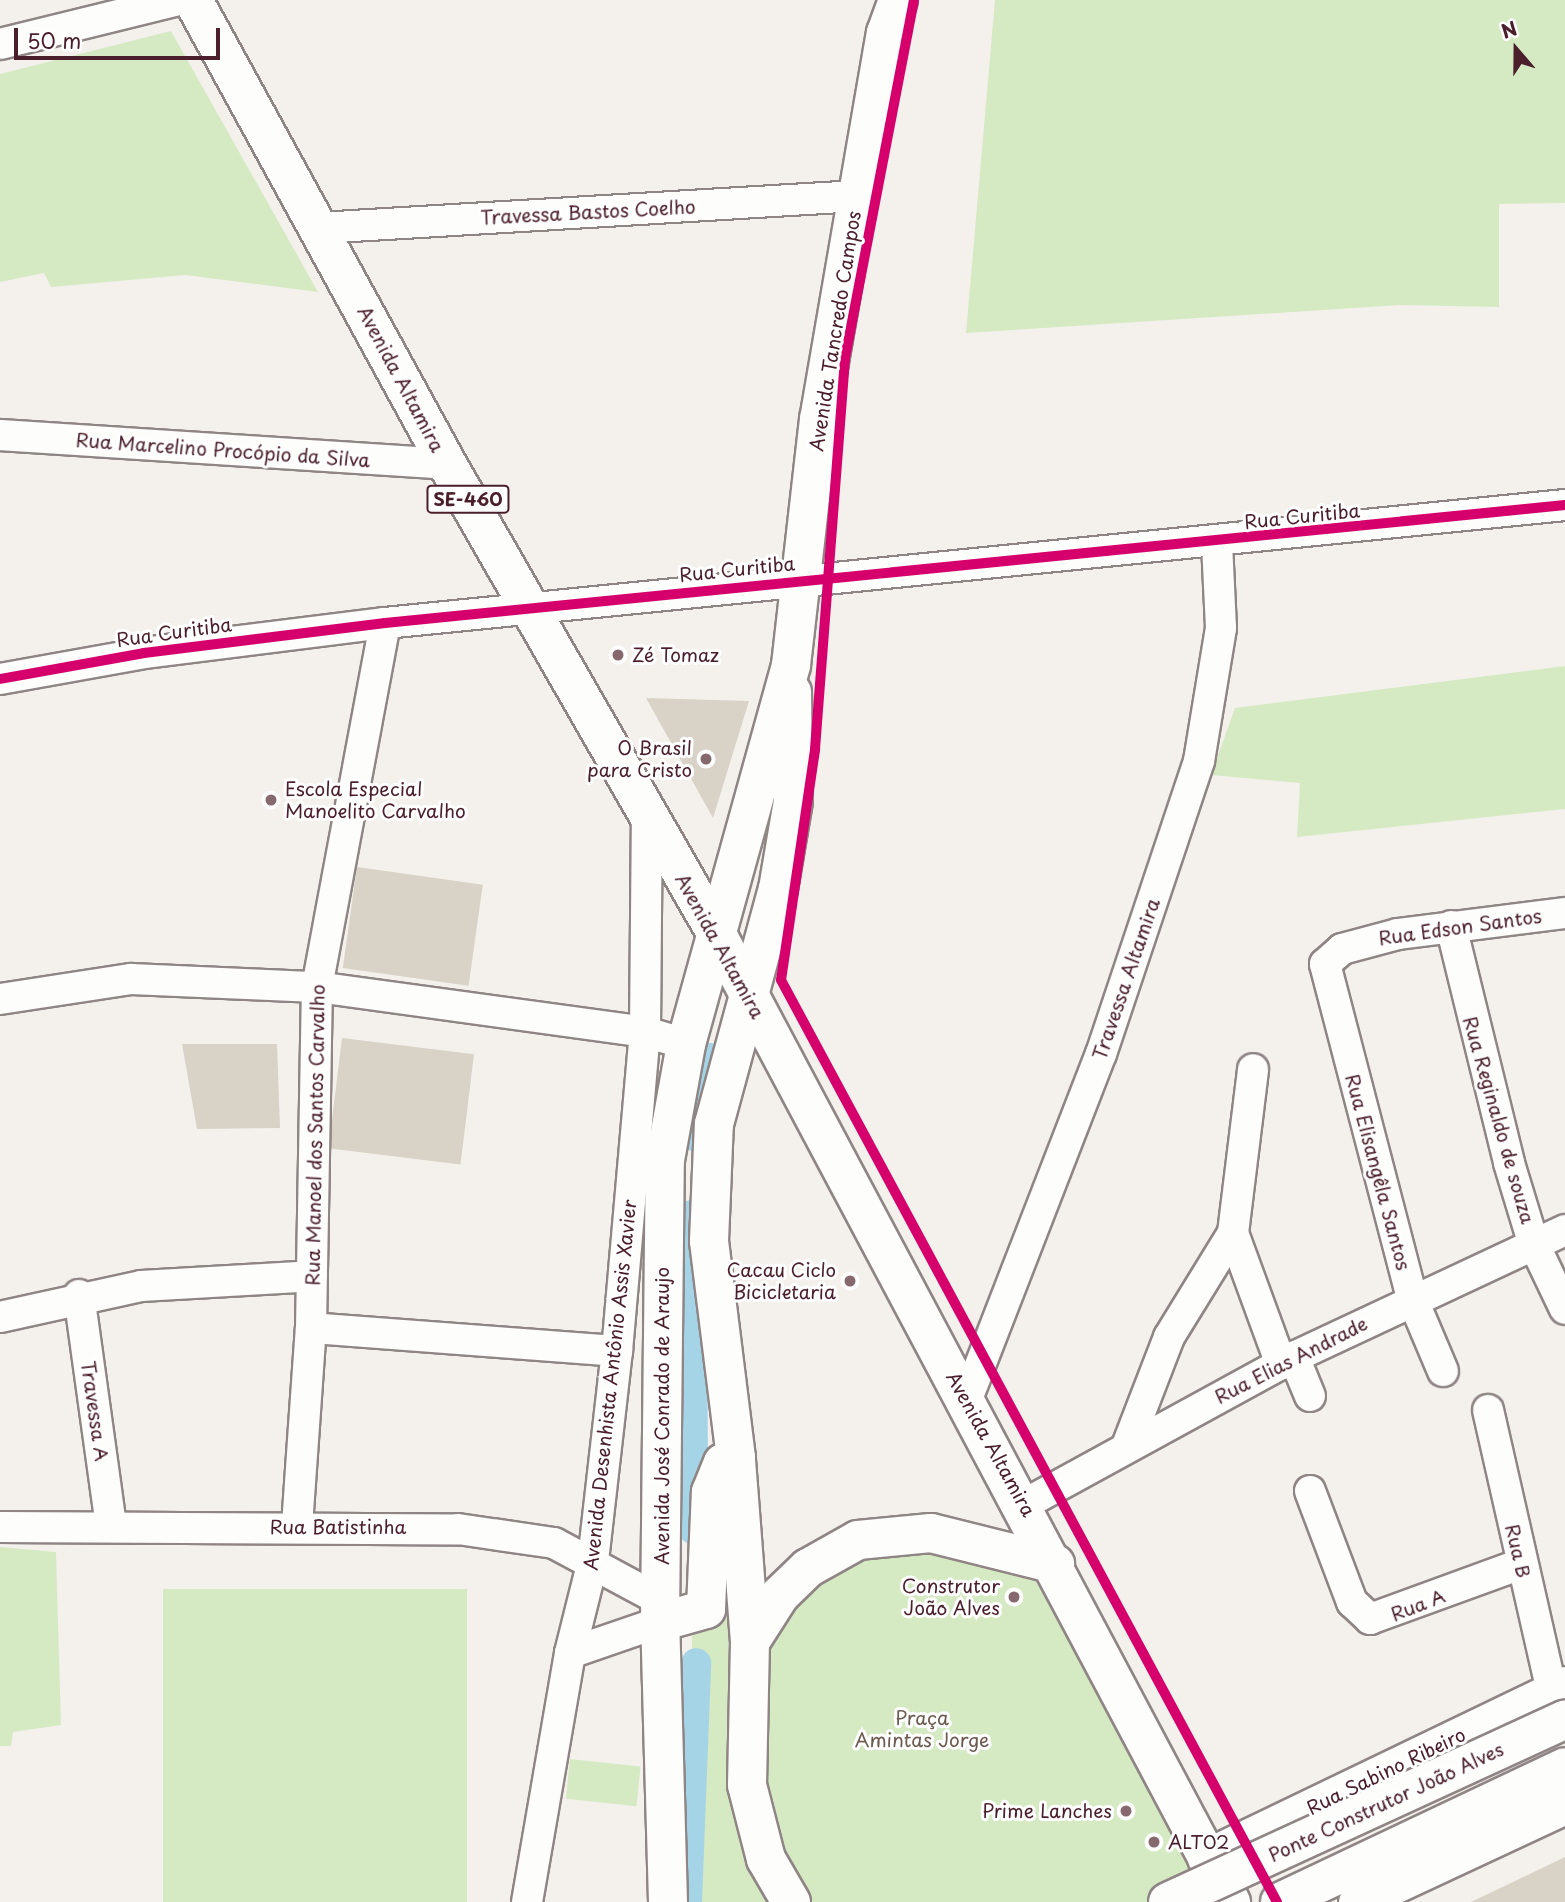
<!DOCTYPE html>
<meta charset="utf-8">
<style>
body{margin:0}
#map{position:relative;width:1565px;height:1902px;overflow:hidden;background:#f4f1ec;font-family:"Playpen Sans",sans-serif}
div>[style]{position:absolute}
.green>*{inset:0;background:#d5eac3;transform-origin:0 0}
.canal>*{height:30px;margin:-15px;padding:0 15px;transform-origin:15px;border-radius:15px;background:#a5d4e6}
.building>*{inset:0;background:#d8d2c7;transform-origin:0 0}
.roads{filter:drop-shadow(2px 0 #8f8585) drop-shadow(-2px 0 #8f8585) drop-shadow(0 2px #8f8585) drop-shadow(0 -2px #8f8585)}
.minor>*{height:30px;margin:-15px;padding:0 15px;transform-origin:15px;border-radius:15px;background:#fdfdfc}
.tertiary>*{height:37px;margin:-18.5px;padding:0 18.5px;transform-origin:18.5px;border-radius:18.5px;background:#fdfdfc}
.primary>*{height:38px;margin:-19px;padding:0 19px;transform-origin:19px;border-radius:19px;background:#fdfdfc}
.bridges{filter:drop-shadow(2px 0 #8f8585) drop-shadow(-2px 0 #8f8585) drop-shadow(0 2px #8f8585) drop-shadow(0 -2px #8f8585)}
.primary-bridge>*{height:38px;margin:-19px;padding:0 19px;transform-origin:19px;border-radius:19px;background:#fdfdfc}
.cycleway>*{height:10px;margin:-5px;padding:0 5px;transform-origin:5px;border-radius:5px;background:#d6006c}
.dots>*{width:19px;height:19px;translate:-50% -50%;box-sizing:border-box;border:4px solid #fff;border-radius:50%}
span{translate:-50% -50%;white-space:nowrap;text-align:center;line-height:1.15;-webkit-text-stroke:6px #fff;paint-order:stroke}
.shield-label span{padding:2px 5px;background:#fff;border:2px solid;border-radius:5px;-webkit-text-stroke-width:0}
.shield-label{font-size:18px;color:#4a1f2b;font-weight:700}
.street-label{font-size:19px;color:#4a1f2b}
.poi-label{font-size:19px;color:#4a1f2b}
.left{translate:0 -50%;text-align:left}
.right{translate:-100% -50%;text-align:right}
.park-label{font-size:19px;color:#6c5a4f}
.north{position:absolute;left:1481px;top:14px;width:70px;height:70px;-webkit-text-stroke:5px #fff;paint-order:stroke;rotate:340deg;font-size:19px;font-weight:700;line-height:28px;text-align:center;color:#4a1f2b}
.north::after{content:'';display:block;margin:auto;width:24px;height:32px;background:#4a1f2b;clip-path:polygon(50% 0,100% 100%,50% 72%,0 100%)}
.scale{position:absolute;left:14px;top:28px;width:206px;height:32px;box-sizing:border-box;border:4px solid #4a1f2b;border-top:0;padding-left:9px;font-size:21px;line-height:24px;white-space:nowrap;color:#4a1f2b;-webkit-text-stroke:5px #fff;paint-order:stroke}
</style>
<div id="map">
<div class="green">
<i style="clip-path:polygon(995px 0,1565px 0,1565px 203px,1499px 204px,1499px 307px,1400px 305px,966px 333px)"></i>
<i style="clip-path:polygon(171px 31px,318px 292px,185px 275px,51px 287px,44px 273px,0 282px,0 74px)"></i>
<i style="clip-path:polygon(1565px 666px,1565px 809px,1297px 837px,1300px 783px,1211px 775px,1235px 708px)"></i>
<i style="clip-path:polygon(918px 1542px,1041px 1578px,1208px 1902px,687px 1902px,693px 1590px,800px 1598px,829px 1569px)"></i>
<i style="clip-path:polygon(0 1547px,56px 1552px,61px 1725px,13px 1732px,11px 1746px,0 1746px)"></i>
<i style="left:467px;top:1589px;width:313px;height:304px;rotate:90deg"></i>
<i style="left:570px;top:1759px;width:71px;height:40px;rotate:6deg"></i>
</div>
<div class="canal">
<i style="left:697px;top:1137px;width:80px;rotate:-81.4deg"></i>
<i style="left:692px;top:1215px;width:314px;rotate:89.8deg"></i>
<i style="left:687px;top:1902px;width:239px;rotate:-87.8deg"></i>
</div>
<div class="building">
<i style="clip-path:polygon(646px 698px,749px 701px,713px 818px)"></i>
<i style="left:357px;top:867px;width:127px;height:102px;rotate:8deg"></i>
<i style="left:342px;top:1038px;width:133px;height:111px;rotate:7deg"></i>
<i style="clip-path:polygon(182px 1044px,277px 1044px,280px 1128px,197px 1129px)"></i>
<i style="clip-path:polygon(1565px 1857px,1565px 1902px,1471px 1902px)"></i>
</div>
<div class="roads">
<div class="minor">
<i style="left:0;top:44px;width:184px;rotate:-13.8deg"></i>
<i style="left:319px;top:228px;width:539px;rotate:-3.4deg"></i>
<i style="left:0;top:435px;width:448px;rotate:3.7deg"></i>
<i style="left:0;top:679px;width:146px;rotate:-10.2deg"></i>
<i style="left:144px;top:653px;width:243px;rotate:-7.1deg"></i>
<i style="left:385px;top:623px;width:1186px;rotate:-5.71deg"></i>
<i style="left:1451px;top:926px;width:244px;rotate:76.2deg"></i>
<i style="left:1509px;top:1163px;width:83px;rotate:73.1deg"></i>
<i style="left:1533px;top:1242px;width:74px;rotate:64.5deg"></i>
<i style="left:0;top:999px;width:133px;rotate:-8.7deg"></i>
<i style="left:131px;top:979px;width:186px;rotate:2.5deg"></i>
<i style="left:317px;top:987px;width:331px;rotate:7.8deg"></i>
<i style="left:645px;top:1032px;width:43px;rotate:16.3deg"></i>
<i style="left:1233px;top:1233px;width:140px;rotate:69.9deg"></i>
<i style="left:79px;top:1295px;width:233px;rotate:82.1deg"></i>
<i style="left:0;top:1317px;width:144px;rotate:-12.4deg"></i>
<i style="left:141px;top:1286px;width:171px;rotate:-3.3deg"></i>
<i style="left:311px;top:1328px;width:307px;rotate:4.3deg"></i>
<i style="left:1294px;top:1357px;width:42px;rotate:67.7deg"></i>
<i style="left:1443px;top:1371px;width:79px;rotate:-113deg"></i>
<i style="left:1412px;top:1298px;width:345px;rotate:-104.6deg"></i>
<i style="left:1325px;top:964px;width:23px;rotate:-41deg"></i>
<i style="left:1342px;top:949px;width:58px;rotate:-15deg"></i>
<i style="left:1398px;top:934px;width:168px;rotate:-7.2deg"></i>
<i style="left:967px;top:1399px;width:370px;rotate:-68.8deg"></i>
<i style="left:1101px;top:1054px;width:309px;rotate:-71.5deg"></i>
<i style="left:1199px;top:761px;width:135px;rotate:-80.6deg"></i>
<i style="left:1221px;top:628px;width:85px;rotate:-92.7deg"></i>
<i style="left:1488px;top:1410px;width:288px;rotate:77.2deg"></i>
<i style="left:1127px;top:1446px;width:117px;rotate:-68.9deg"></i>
<i style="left:1169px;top:1337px;width:122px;rotate:-58.4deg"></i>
<i style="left:1233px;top:1233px;width:165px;rotate:-83deg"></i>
<i style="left:1310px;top:1491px;width:119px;rotate:69.3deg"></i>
<i style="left:1352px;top:1602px;width:25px;rotate:43deg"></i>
<i style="left:1370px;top:1619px;width:161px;rotate:-20deg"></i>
<i style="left:1025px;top:1504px;width:307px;rotate:-28.7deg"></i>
<i style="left:1294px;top:1357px;width:299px;rotate:-25.1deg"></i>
<i style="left:297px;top:1526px;width:198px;rotate:-86deg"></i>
<i style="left:311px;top:1328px;width:341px;rotate:-89deg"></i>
<i style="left:317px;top:987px;width:370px;rotate:-79.4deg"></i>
<i style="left:0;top:1527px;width:458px;rotate:0.3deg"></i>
<i style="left:458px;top:1529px;width:97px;rotate:8.3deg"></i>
<i style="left:554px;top:1543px;width:120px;rotate:28.3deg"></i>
<i style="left:570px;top:1653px;width:95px;rotate:-19deg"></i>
<i style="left:527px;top:1902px;width:253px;rotate:-80.2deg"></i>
<i style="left:570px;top:1653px;width:95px;rotate:-76deg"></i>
<i style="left:593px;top:1561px;width:211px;rotate:-83.5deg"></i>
<i style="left:617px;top:1351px;width:320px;rotate:-85deg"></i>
<i style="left:645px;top:1032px;width:218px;rotate:-89.5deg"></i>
</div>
<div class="tertiary">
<i style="left:1206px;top:1858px;width:399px;rotate:-25.7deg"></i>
<i style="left:1357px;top:1902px;width:230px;rotate:-25deg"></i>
</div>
<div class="primary">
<i style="left:193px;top:0;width:529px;rotate:61.3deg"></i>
<i style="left:447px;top:464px;width:546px;rotate:60.15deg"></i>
<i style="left:719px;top:938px;width:1092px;rotate:62.03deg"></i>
<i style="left:660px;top:1622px;width:48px;rotate:-15.8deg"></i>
<i style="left:706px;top:1609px;width:117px;rotate:-87.6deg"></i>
<i style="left:711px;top:1492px;width:31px;rotate:-68deg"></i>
<i style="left:723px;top:1463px;width:14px;rotate:-21deg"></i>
<i style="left:750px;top:1642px;width:56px;rotate:-57.4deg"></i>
<i style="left:780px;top:1595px;width:39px;rotate:-44deg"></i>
<i style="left:808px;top:1568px;width:57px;rotate:-29.2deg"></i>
<i style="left:858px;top:1540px;width:73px;rotate:-5.5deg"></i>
<i style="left:931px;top:1533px;width:128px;rotate:14deg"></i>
<i style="left:668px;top:1902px;width:280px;rotate:-91.6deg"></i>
<i style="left:660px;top:1622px;width:462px;rotate:-89.4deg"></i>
<i style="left:665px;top:1160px;width:118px;rotate:-79.7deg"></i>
<i style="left:686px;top:1044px;width:393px;rotate:-74.5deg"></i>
<i style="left:791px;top:665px;width:247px;rotate:-83.5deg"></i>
<i style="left:819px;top:420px;width:393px;rotate:-80.2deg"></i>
<i style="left:886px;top:33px;width:35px;rotate:-70deg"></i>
<i style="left:791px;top:1902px;width:50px;rotate:-120.2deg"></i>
<i style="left:766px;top:1859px;width:76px;rotate:-104.4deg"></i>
<i style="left:747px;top:1785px;width:143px;rotate:-88.8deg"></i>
<i style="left:750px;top:1642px;width:185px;rotate:-94.4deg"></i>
<i style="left:736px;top:1458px;width:219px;rotate:-97.1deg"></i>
<i style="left:709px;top:1241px;width:117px;rotate:-87.6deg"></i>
<i style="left:714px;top:1124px;width:244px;rotate:-74.8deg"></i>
<i style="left:778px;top:889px;width:89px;rotate:-80.3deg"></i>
<i style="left:793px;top:801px;width:109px;rotate:-90.5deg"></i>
<i style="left:1280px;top:1902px;width:315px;rotate:-25.3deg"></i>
</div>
</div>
<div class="bridges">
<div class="primary-bridge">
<i style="left:1168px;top:1902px;width:437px;rotate:-24.7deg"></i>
</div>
</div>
<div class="cycleway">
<i style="left:914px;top:0;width:366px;rotate:100.9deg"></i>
<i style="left:845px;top:359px;width:392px;rotate:94.4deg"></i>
<i style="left:815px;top:750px;width:232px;rotate:98.4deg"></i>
<i style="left:781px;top:980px;width:1047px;rotate:61.72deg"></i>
<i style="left:0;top:679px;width:146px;rotate:-10.2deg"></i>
<i style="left:144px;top:653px;width:243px;rotate:-7.1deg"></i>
<i style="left:385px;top:623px;width:1186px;rotate:-5.71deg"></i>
</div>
<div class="dots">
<i style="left:618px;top:655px;background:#86686f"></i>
<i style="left:706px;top:759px;background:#86686f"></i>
<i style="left:271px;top:800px;background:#86686f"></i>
<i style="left:850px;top:1281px;background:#86686f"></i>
<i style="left:1014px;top:1597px;background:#86686f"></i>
<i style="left:1126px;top:1811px;background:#86686f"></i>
<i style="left:1154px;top:1842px;background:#86686f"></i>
</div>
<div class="shield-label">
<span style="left:468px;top:499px">SE-460</span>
</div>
<div class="street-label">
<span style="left:588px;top:212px;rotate:-3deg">Travessa Bastos Coelho</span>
<span style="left:835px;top:331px;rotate:-81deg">Avenida Tancredo Campos</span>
<span style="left:401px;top:379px;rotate:62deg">Avenida Altamira</span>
<span style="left:223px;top:450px;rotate:4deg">Rua Marcelino Procópio da Silva</span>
<span style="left:1302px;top:516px;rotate:-6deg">Rua Curitiba</span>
<span style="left:737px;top:569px;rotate:-6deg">Rua Curitiba</span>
<span style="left:174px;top:632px;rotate:-8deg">Rua Curitiba</span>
<span style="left:1460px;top:927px;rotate:-8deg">Rua Edson Santos</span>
<span style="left:720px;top:946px;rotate:61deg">Avenida Altamira</span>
<span style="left:1126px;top:979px;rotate:-71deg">Travessa Altamira</span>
<span style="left:1499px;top:1120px;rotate:74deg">Rua Reginaldo de souza</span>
<span style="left:315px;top:1135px;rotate:-89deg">Rua Manoel dos Santos Carvalho</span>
<span style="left:1378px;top:1172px;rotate:75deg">Rua Elisangêla Santos</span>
<span style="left:1291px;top:1360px;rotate:-27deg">Rua Elias Andrade</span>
<span style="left:610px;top:1385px;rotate:-84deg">Avenida Desenhista Antônio Assis Xavier</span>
<span style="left:95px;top:1411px;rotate:82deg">Travessa A</span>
<span style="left:662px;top:1416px;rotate:-90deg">Avenida José Conrado de Araujo</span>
<span style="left:991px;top:1444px;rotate:61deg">Avenida Altamira</span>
<span style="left:338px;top:1527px">Rua Batistinha</span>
<span style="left:1518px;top:1551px;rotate:77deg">Rua B</span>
<span style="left:1418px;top:1605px;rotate:-21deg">Rua A</span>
<span style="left:1386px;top:1771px;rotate:-26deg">Rua Sabino Ribeiro</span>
<span style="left:1386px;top:1802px;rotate:-25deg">Ponte Construtor João Alves</span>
</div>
<div class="poi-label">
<span class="left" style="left:632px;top:655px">Zé Tomaz</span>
<span class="right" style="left:692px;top:759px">O Brasil<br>para Cristo</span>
<span class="left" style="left:285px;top:800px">Escola Especial<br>Manoelito Carvalho</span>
<span class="right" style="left:836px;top:1281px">Cacau Ciclo<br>Bicicletaria</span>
<span class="right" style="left:1000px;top:1597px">Construtor<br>João Alves</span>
<span class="right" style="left:1112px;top:1811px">Prime Lanches</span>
<span class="left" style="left:1168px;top:1842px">ALT02</span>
</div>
<div class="park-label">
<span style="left:922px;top:1729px">Praça<br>Amintas Jorge</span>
</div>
<div class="north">N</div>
<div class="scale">50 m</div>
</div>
